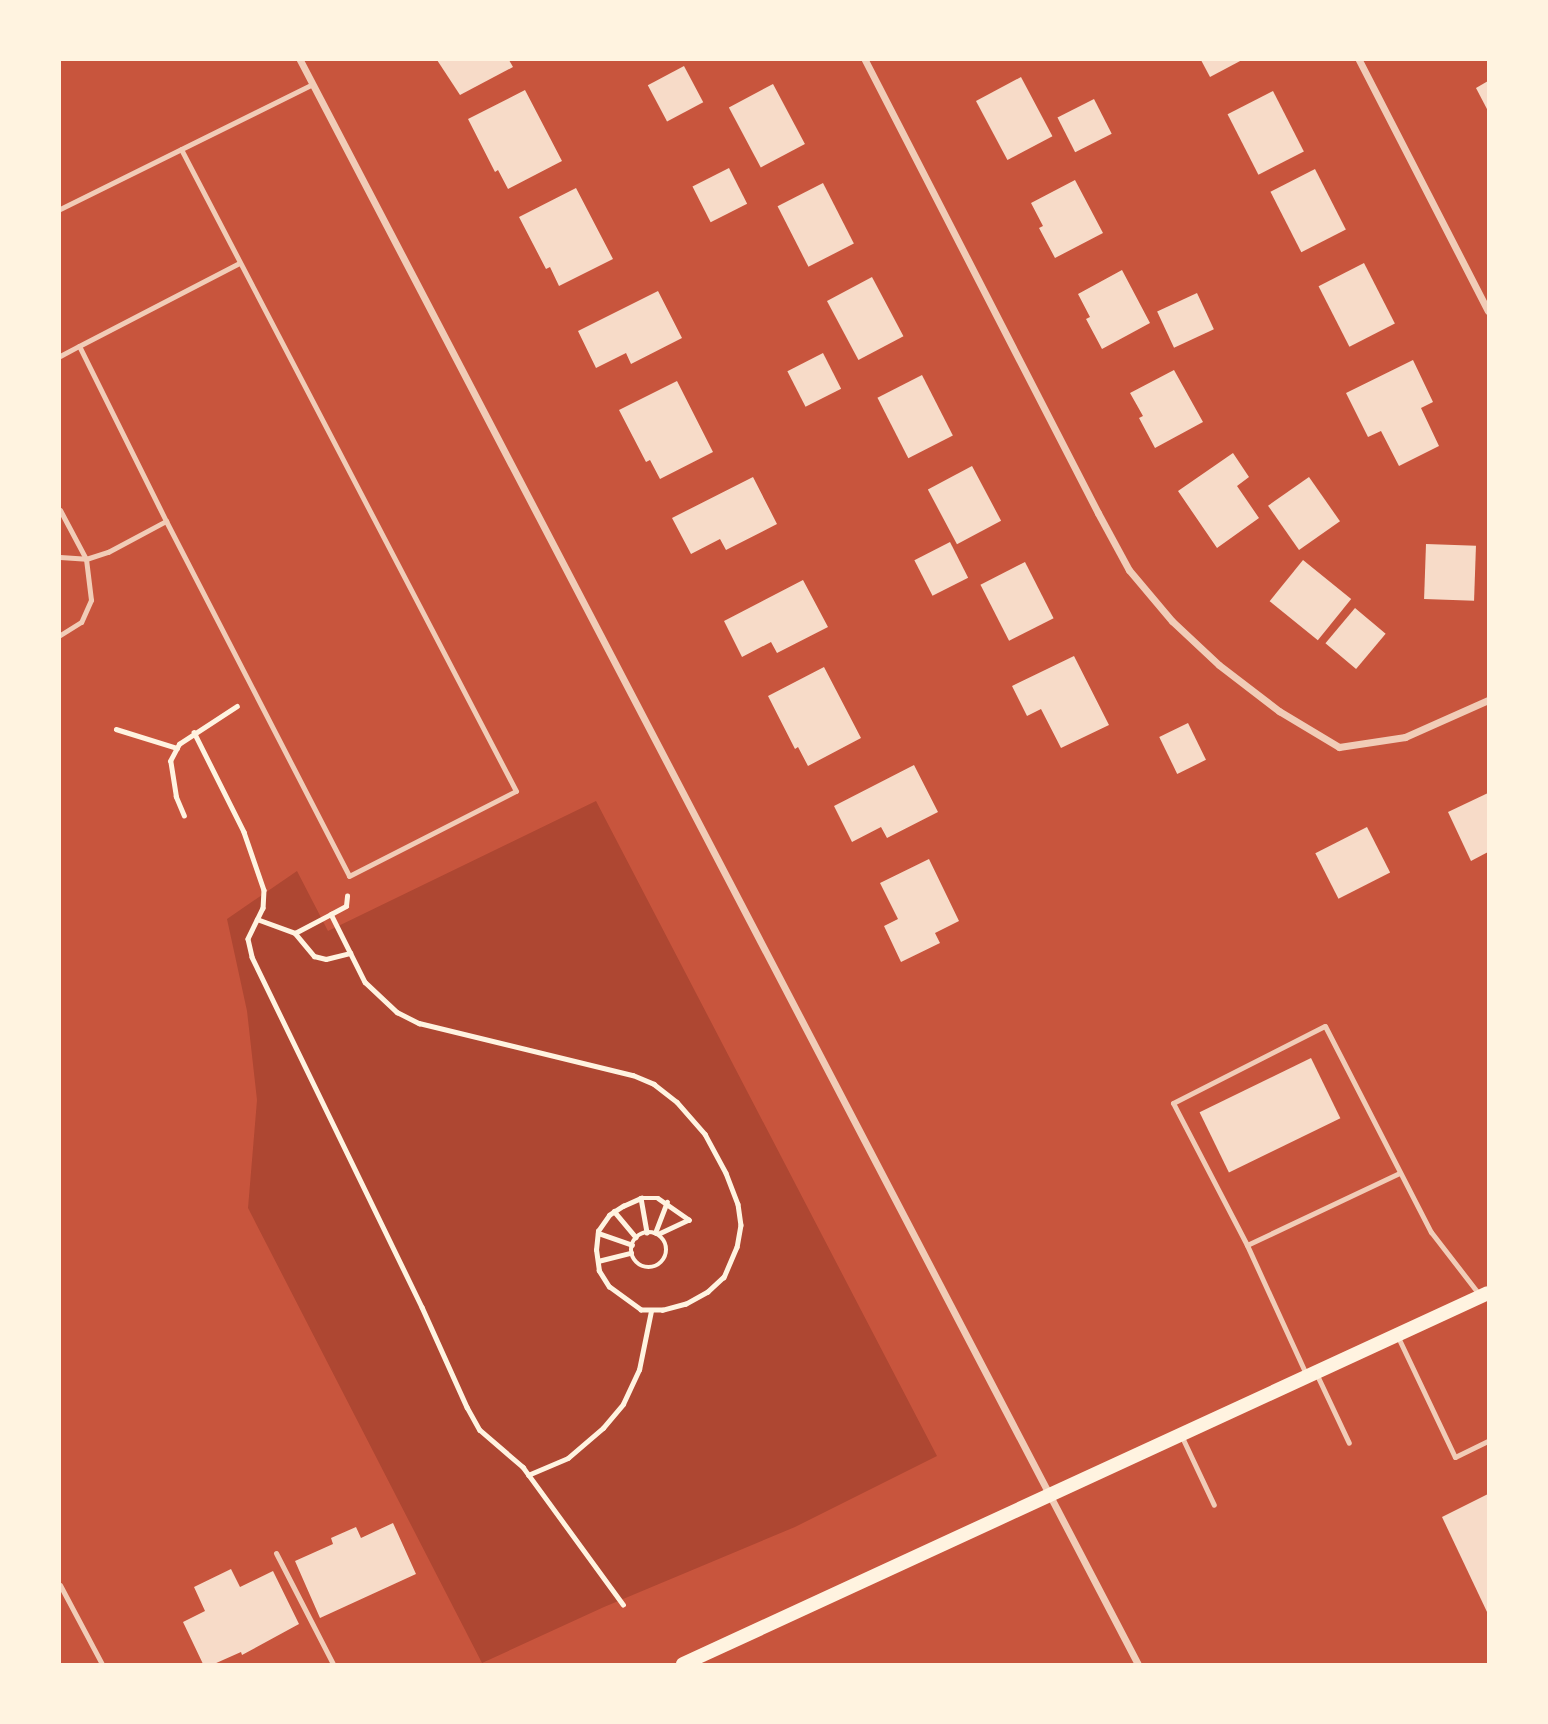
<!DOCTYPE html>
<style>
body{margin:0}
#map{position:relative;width:1548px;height:1724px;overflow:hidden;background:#c8553d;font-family:Signika,sans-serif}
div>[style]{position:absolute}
.green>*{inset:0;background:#ae4732}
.building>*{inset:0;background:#f7dbc8;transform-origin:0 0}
.path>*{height:4.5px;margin:-2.25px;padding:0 2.25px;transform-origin:2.25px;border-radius:2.25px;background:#fff3e0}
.path>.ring{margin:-2.25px;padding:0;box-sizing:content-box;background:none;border:4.5px solid #fff3e0;border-radius:50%}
.service>*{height:5px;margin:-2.5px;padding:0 2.5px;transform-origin:2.5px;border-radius:2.5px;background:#f1ccb7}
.minor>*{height:7px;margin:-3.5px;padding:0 3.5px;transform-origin:3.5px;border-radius:3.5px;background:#f1ccb7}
.secondary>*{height:14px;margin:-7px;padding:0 7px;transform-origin:7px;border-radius:7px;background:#fff3e0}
span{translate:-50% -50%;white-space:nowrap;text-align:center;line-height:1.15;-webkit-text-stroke:5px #fff3e0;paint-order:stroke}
.frame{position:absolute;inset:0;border:61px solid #fff3e0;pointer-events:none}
</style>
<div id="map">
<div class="green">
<i style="clip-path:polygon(596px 801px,937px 1456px,795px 1527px,604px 1607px,482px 1663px,248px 1208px,257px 1100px,247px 1011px,227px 919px,297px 871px,328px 931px)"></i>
</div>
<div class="building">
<i style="clip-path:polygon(437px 60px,509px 60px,513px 67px,460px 95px)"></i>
<i style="clip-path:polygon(1201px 60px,1242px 60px,1210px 77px)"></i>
<i style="left:684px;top:66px;width:41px;height:41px;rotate:62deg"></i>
<i style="left:1021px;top:77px;width:67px;height:51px;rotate:62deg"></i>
<i style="clip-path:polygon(1488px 81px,1488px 111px,1476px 88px)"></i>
<i style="left:773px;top:84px;width:68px;height:50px;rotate:62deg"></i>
<i style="clip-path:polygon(525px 90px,562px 161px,508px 189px,498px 170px,495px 172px,468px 119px)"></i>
<i style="left:1273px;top:91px;width:68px;height:51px;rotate:63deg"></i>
<i style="left:1094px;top:99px;width:39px;height:41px;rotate:63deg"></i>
<i style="left:729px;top:168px;width:40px;height:41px;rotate:63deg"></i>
<i style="left:1315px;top:169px;width:68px;height:50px;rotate:63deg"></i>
<i style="clip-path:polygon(1075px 180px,1103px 233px,1055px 258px,1039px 228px,1043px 226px,1031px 203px)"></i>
<i style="left:823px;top:183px;width:68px;height:51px;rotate:63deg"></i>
<i style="clip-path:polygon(576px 188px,613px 259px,559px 286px,550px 267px,546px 269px,519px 217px)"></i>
<i style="left:1364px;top:263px;width:68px;height:51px;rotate:63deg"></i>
<i style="clip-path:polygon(1122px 270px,1150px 323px,1102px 349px,1086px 319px,1090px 317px,1078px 294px)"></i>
<i style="left:872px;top:277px;width:67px;height:51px;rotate:62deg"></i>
<i style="clip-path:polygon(658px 291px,682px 338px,631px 364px,626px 353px,596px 368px,578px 331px)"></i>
<i style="left:1197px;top:293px;width:40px;height:44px;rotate:65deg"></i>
<i style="left:823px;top:353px;width:40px;height:40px;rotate:63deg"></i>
<i style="clip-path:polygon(1413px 360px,1433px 402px,1421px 408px,1439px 446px,1399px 466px,1381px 431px,1368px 437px,1346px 393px)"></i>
<i style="clip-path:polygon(1174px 370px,1203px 422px,1155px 448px,1139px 418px,1143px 416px,1130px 393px)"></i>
<i style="left:922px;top:375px;width:68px;height:50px;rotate:63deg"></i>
<i style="clip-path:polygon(677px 381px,713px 452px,660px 479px,650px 460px,646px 462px,619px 410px)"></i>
<i style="clip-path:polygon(1233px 453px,1249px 477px,1237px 486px,1259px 518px,1217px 548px,1178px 491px)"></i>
<i style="left:972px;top:466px;width:62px;height:50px;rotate:62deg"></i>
<i style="clip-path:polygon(753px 477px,777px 524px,726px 550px,720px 539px,691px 554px,672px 518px)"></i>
<i style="left:1309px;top:477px;width:54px;height:50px;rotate:55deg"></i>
<i style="left:950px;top:542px;width:40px;height:40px;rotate:63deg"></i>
<i style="left:1426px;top:544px;width:50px;height:55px;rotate:2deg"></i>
<i style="left:1303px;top:560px;width:62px;height:53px;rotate:39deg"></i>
<i style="left:1025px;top:562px;width:63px;height:50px;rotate:63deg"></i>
<i style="clip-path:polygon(803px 580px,828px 627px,777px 653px,771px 642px,742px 657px,724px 621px)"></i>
<i style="left:1355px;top:608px;width:40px;height:46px;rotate:40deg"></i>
<i style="clip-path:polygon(1074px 656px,1109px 725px,1061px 748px,1041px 709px,1027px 716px,1012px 686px)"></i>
<i style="clip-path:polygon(824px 667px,861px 738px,808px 766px,798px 747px,795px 749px,768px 696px)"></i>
<i style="left:1188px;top:723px;width:41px;height:32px;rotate:64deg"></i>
<i style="clip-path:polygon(914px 765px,938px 812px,887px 838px,881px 827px,852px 842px,834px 806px)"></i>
<i style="clip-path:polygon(1488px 793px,1488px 852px,1471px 861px,1448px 812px)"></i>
<i style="left:1367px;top:827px;width:51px;height:58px;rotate:63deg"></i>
<i style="clip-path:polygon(929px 859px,959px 921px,935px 933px,940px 943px,901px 962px,884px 926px,898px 919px,880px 883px)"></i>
<i style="left:1311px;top:1058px;width:67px;height:124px;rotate:64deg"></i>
<i style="clip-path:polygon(1488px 1494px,1488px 1614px,1442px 1517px)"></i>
<i style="clip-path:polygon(393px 1523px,416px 1574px,320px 1618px,295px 1561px,333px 1544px,331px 1538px,356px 1527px,361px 1538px)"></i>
<i style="clip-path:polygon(231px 1569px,240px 1587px,273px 1571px,299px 1624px,242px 1655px,241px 1652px,214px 1664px,203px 1664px,183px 1622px,205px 1611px,194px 1587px)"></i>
</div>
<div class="path">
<i style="left:116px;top:729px;width:64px;rotate:17.3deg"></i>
<i style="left:194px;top:732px;width:112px;rotate:63.4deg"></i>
<i style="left:244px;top:832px;width:61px;rotate:71deg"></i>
<i style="left:264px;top:890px;width:18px;rotate:93deg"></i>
<i style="left:263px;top:908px;width:34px;rotate:116deg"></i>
<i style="left:248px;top:939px;width:18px;rotate:77deg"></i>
<i style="left:252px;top:957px;width:389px;rotate:64.1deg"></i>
<i style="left:422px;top:1307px;width:110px;rotate:65.8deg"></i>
<i style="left:467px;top:1407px;width:26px;rotate:61deg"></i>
<i style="left:480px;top:1430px;width:57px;rotate:40.7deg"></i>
<i style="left:523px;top:1467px;width:170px;rotate:53.9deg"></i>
<i style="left:184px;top:816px;width:21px;rotate:-113deg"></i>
<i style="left:176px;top:797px;width:36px;rotate:-99deg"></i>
<i style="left:170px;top:761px;width:19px;rotate:-62deg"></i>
<i style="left:179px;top:744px;width:69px;rotate:-33.2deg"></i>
<i style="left:331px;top:914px;width:17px;rotate:-28deg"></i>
<i style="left:346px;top:906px;width:10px;rotate:-84deg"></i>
<i style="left:257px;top:919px;width:40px;rotate:20.2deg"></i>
<i style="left:295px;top:933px;width:30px;rotate:50deg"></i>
<i style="left:314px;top:956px;width:12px;rotate:14deg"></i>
<i style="left:326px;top:959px;width:25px;rotate:-14deg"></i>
<i style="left:295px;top:933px;width:41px;rotate:-27.8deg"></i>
<i style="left:331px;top:914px;width:76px;rotate:63.4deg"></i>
<i style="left:365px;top:982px;width:44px;rotate:43.2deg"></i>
<i style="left:397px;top:1012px;width:25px;rotate:27deg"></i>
<i style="left:419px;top:1023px;width:220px;rotate:13.7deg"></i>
<i style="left:633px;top:1075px;width:23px;rotate:23deg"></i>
<i style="left:654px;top:1084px;width:29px;rotate:38deg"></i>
<i style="left:677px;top:1102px;width:43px;rotate:48.8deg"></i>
<i style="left:705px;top:1134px;width:44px;rotate:61.7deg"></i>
<i style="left:726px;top:1173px;width:33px;rotate:69deg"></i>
<i style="left:738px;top:1204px;width:21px;rotate:82deg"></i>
<i style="left:741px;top:1225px;width:22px;rotate:100deg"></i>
<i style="left:737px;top:1247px;width:33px;rotate:113deg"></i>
<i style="left:724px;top:1277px;width:22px;rotate:137deg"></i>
<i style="left:708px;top:1292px;width:25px;rotate:151deg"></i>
<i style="left:686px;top:1304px;width:24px;rotate:165deg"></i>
<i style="left:663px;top:1310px;width:22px;rotate:180deg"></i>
<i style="left:641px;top:1310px;width:39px;rotate:-144deg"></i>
<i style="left:609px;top:1287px;width:19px;rotate:-122deg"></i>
<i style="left:599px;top:1271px;width:21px;rotate:-98deg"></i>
<i style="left:596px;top:1250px;width:19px;rotate:-84deg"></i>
<i style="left:598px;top:1231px;width:19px;rotate:-55deg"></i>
<i style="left:609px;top:1215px;width:17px;rotate:-33deg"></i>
<i style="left:623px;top:1206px;width:20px;rotate:-24deg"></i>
<i style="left:641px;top:1198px;width:17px"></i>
<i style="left:658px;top:1198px;width:38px;rotate:35deg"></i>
<i style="left:689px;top:1220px;width:33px;rotate:155deg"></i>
<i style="left:641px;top:1198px;width:35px;rotate:80deg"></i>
<i style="left:614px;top:1211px;width:34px;rotate:50deg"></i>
<i class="ring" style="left:631px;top:1232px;width:31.5px;height:31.5px"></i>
<i style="left:598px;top:1233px;width:36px;rotate:19deg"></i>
<i style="left:655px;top:1233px;width:33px;rotate:-69deg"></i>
<i style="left:598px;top:1261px;width:34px;rotate:-14deg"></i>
<i style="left:528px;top:1475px;width:43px;rotate:-23deg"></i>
<i style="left:568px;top:1458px;width:46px;rotate:-40.6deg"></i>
<i style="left:603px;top:1428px;width:31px;rotate:-50deg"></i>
<i style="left:623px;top:1404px;width:38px;rotate:-65deg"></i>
<i style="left:639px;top:1370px;width:60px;rotate:-78.5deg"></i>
</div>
<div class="service">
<i style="left:60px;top:209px;width:282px;rotate:-26.3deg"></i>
<i style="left:60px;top:356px;width:21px;rotate:-28deg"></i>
<i style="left:60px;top:510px;width:55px;rotate:62deg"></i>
<i style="left:86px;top:559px;width:41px;rotate:83deg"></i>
<i style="left:91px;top:600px;width:24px;rotate:114deg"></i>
<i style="left:81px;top:622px;width:25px;rotate:148deg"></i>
<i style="left:166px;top:521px;width:399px;rotate:62.7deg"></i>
<i style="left:349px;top:876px;width:187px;rotate:-27deg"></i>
<i style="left:516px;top:791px;width:724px;rotate:-117.56deg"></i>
<i style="left:60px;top:557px;width:26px;rotate:4deg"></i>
<i style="left:86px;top:559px;width:23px;rotate:-18deg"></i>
<i style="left:108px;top:552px;width:66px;rotate:-28.1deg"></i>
<i style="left:166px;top:521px;width:195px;rotate:-116.4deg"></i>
<i style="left:79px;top:346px;width:180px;rotate:-27.4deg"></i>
<i style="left:1247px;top:1245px;width:168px;rotate:-25.3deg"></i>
<i style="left:1397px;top:1335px;width:135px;rotate:64.6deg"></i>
<i style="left:1455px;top:1457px;width:37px;rotate:-26deg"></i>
<i style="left:1316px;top:1373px;width:77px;rotate:64.8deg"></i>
<i style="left:1306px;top:1374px;width:142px;rotate:-114.6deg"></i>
<i style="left:1247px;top:1245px;width:160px;rotate:-117.5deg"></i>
<i style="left:1173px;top:1103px;width:170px;rotate:-26.9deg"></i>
<i style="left:1325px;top:1026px;width:232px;rotate:62.8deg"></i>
<i style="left:1431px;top:1232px;width:78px;rotate:52.3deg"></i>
<i style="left:1181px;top:1435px;width:77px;rotate:64.8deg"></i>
<i style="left:276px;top:1553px;width:125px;rotate:62.8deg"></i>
<i style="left:60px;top:1585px;width:89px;rotate:62deg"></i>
</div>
<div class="minor">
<i style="left:300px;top:60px;width:1810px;rotate:62.42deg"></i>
<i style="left:865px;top:60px;width:509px;rotate:62.78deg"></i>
<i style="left:1098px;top:513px;width:65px;rotate:61.5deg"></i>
<i style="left:1129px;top:570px;width:67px;rotate:49.9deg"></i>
<i style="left:1172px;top:621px;width:64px;rotate:43.1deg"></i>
<i style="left:1219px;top:665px;width:76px;rotate:37.5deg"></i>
<i style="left:1279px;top:711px;width:70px;rotate:31deg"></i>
<i style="left:1339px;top:747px;width:67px;rotate:-8.6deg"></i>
<i style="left:1405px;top:737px;width:91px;rotate:-24deg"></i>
<i style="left:1359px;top:60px;width:282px;rotate:62.8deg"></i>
</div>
<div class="secondary">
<i style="left:683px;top:1664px;width:886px;rotate:-24.74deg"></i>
</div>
<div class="frame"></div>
</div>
